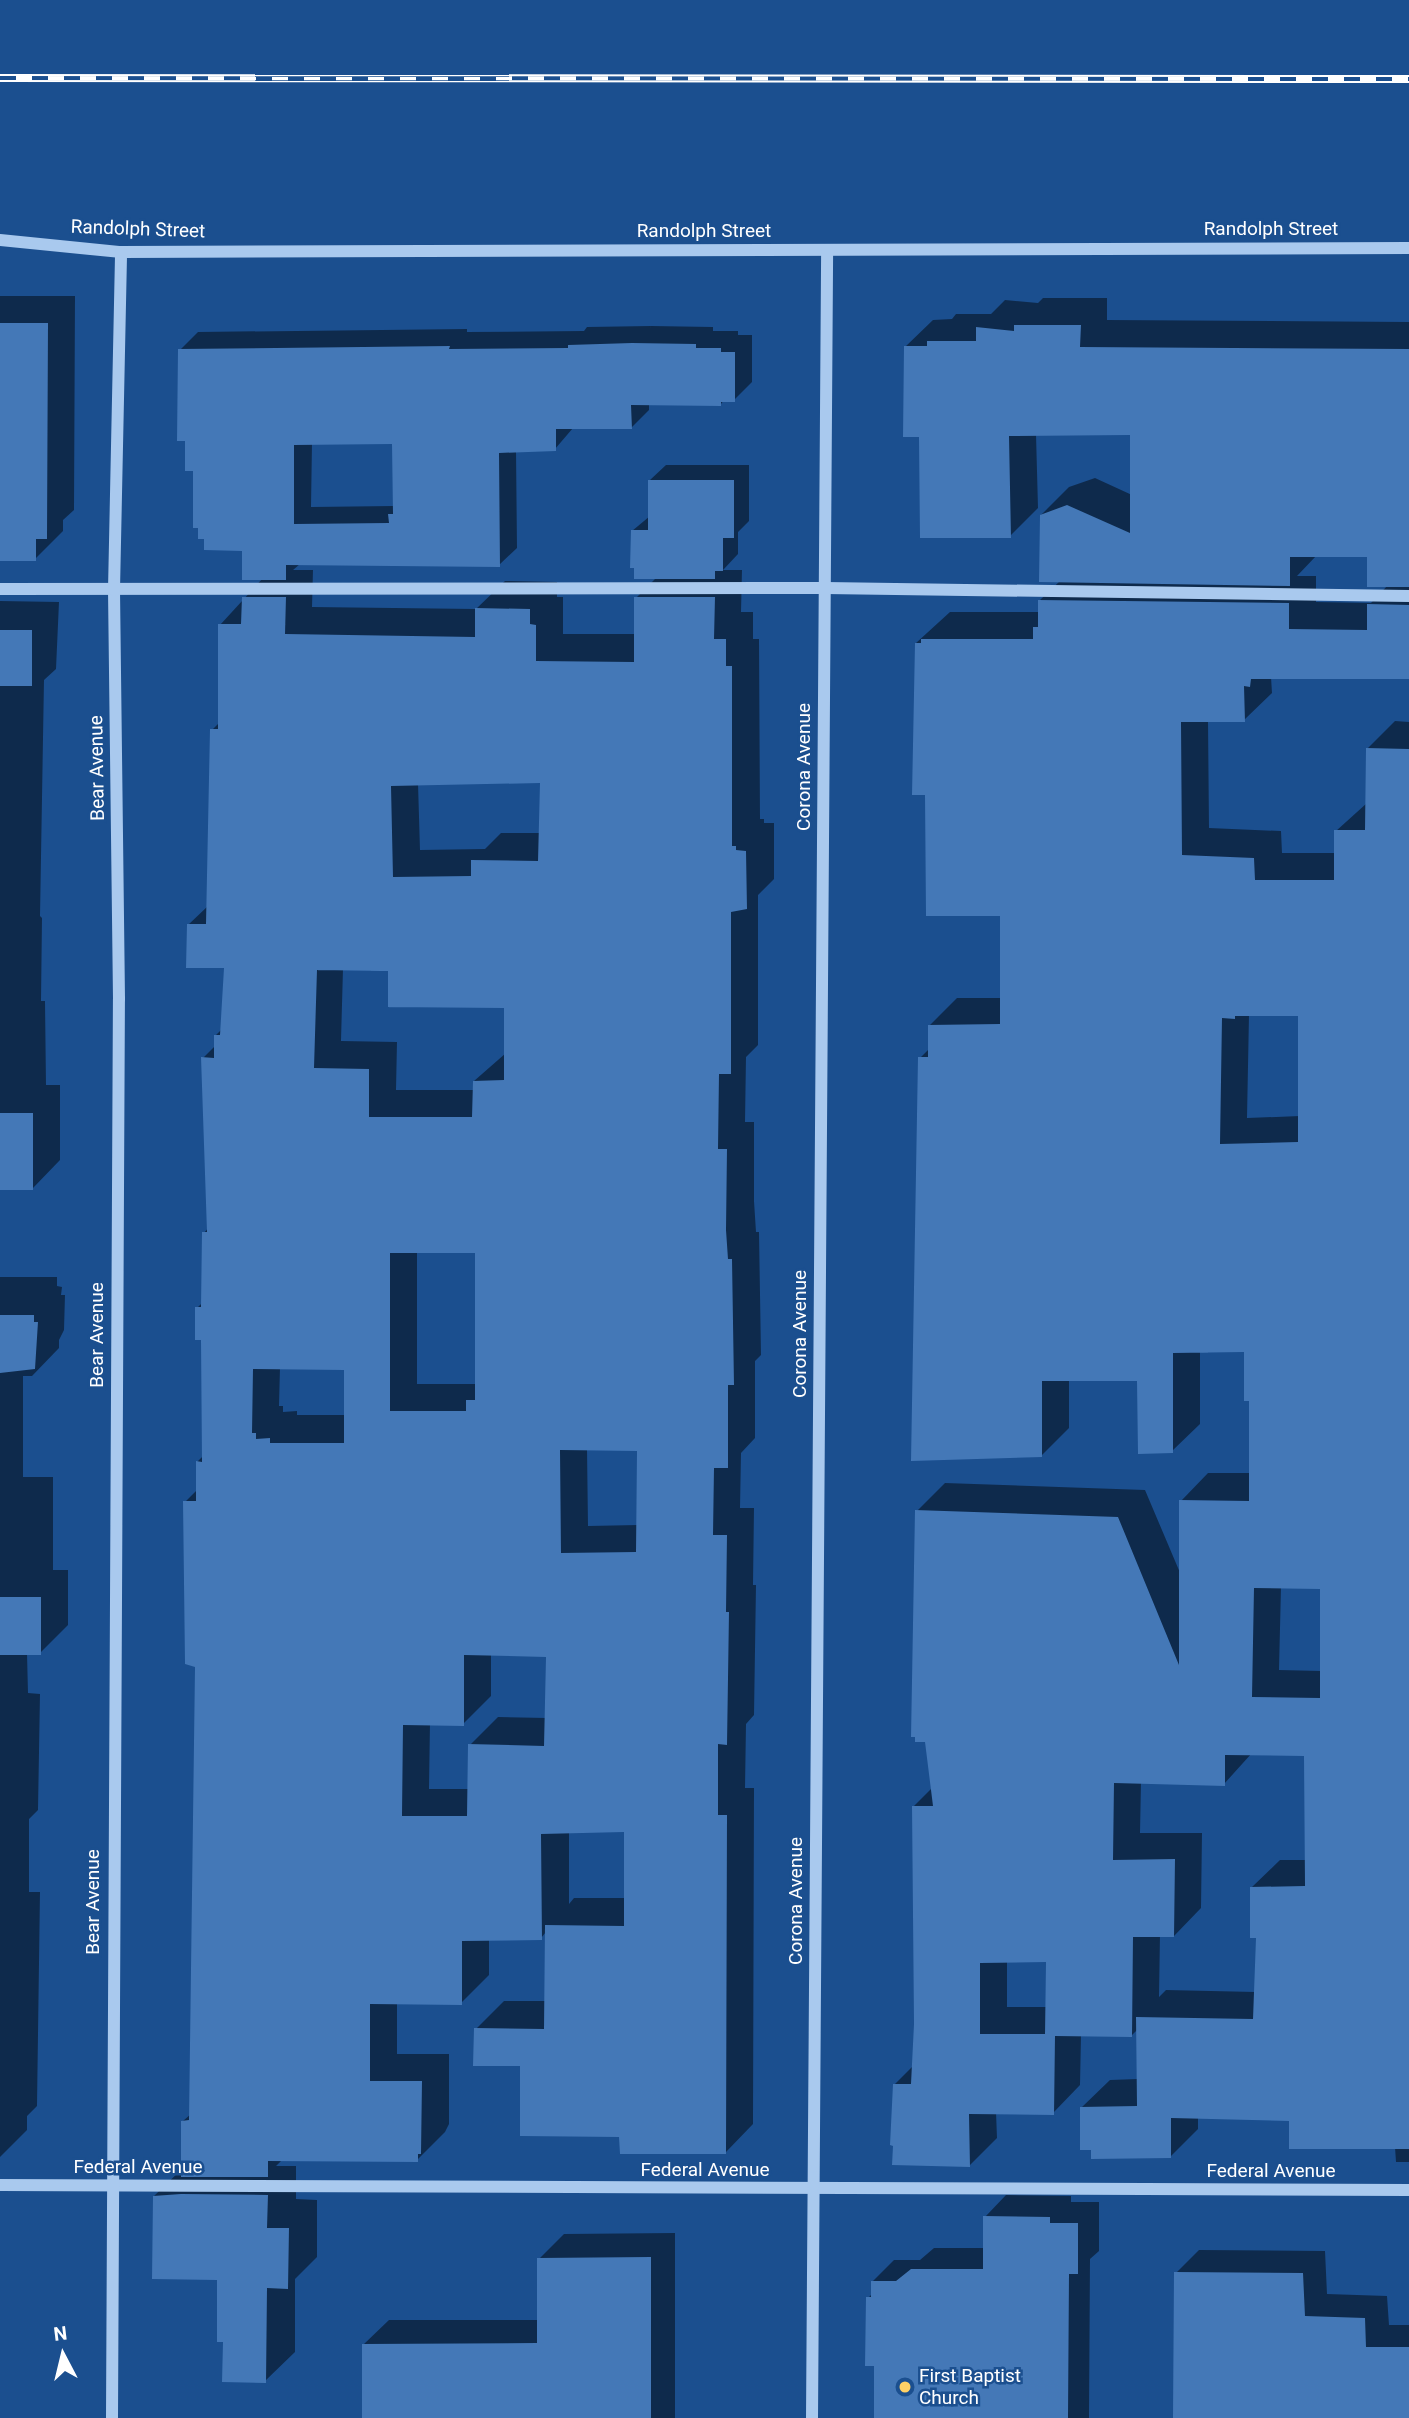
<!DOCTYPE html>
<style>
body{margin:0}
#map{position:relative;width:1409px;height:2418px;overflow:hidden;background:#1b4f8f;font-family:Roboto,sans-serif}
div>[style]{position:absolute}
.shadow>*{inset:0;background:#0007}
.building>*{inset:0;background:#4478b7;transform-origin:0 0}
.minor>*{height:12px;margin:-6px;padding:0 6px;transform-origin:6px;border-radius:6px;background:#a9c9ee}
.rail>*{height:8px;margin-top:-4px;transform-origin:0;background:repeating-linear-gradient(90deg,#1b4f8f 0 16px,#fff 0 32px);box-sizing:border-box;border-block:2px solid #fff}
.dots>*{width:19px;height:19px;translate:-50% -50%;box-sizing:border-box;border:4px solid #1b4f8f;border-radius:50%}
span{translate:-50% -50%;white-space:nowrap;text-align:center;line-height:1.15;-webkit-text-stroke:5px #1b4f8f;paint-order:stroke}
.street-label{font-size:19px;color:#fff}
.poi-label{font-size:19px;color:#fff}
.left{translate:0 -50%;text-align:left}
.north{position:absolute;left:28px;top:2320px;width:70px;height:70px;-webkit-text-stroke:5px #1b4f8f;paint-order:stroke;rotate:353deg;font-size:19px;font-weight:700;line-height:28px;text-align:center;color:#fff}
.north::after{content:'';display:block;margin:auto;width:24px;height:32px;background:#fff;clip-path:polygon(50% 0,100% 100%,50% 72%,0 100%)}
</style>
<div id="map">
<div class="shadow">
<i style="clip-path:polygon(0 296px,75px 296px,74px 510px,63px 520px,63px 531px,35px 559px,0 559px)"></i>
<i style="clip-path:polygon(evenodd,1043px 298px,1107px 298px,1107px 320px,1409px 322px,1409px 677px,1271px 677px,1272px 693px,1244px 720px,1208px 720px,1209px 828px,1281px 831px,1282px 853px,1336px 853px,1336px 831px,1367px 803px,1367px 749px,1395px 721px,1409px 722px,1409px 2162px,1396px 2162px,1395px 2147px,1291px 2120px,1198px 2117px,1198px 2129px,1171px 2156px,1082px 2107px,1110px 2080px,1138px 2079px,1138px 2029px,1132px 2035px,1081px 2035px,1080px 2085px,1053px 2113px,996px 2112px,997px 2138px,969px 2166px,894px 2085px,914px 2065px,914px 1806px,933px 1787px,917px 1511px,945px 1483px,1145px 1490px,1181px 1575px,1181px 1501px,1208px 1473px,1250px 1473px,1250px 1400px,1246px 1350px,1200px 1351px,1200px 1424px,1172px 1451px,1138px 1380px,1069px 1380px,1069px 1428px,1042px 1455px,920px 1058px,930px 1048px,930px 1025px,957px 998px,1002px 998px,1002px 914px,927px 793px,916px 643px,950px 612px,1040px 612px,1040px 600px,1060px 581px,1041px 515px,1069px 487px,1095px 478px,1132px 495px,1132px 433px,1036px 434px,1038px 508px,1010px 536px,921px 435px,905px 347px,933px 320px,952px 319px,956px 314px,991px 314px,1005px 300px,1038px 303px,1043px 298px,1317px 555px,1368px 555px,1388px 585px,1371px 603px,1316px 602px,1316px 576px,1297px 576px,1317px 555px,1043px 298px,1300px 1014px,1300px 1116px,1247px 1118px,1249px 1015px,1300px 1014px,1043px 298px,1281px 1587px,1322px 1587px,1322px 1671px,1279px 1670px,1281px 1587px,1043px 298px,1252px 1753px,1306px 1754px,1306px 1860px,1280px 1860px,1252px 1887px,1258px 1936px,1256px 1992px,1166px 1990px,1159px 1997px,1160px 1935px,1174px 1936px,1201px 1908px,1202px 1833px,1140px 1833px,1141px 1782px,1224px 1784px,1252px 1753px,1043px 298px,1047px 1960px,1047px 2007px,1007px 2007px,1007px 1961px,1047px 1960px)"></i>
<i style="clip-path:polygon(evenodd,651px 326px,713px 327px,713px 331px,738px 331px,738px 335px,752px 335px,752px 382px,734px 400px,724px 400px,721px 404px,649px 404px,649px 410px,631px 428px,573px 428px,555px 449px,516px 450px,517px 548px,499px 565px,300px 564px,293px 570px,313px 570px,312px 607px,476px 609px,505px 581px,557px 582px,557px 597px,563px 597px,563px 634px,636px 634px,636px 598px,656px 578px,632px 531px,650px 516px,650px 480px,666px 465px,749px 465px,749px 521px,738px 532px,738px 554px,723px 570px,742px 570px,741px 612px,753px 612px,753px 639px,759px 639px,760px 819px,764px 819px,764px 823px,774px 823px,774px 879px,758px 895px,758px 1045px,746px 1057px,745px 1122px,754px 1122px,754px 1201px,756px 1232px,759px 1232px,761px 1355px,755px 1361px,755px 1438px,741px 1453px,740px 1508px,754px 1508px,753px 1585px,756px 1585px,754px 1715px,746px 1724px,745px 1788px,754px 1788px,753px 2124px,726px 2152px,621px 2135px,476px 2029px,504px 2001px,546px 2001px,546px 1932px,541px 1938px,489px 1939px,489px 1975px,461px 2003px,397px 2002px,397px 2054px,449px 2054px,449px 2124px,445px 2132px,417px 2160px,283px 2159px,276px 2166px,296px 2166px,296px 2199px,317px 2200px,317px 2257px,295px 2279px,295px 2352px,265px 2381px,225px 2340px,219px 2278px,154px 2196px,183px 2168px,183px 2121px,191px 2114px,197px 1665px,185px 1502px,197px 1490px,197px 1462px,203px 1456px,203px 1338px,197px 1308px,203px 1302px,204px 1233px,209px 1227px,203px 1058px,216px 1045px,216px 1035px,222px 1029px,226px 967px,188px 925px,209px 905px,212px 730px,220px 722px,220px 625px,263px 578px,195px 469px,187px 439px,180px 350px,198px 332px,467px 329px,467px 332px,584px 331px,587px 327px,651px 326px,394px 442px,394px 506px,311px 507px,312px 443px,394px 442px,651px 326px,541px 781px,541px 833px,501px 833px,485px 849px,420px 850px,418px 783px,541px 781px,651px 326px,343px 969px,390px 969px,506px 1006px,506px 1053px,474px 1081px,474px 1090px,396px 1090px,397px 1042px,341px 1041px,343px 969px,651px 326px,417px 1252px,476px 1252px,477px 1384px,417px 1384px,417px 1252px,651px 326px,280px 1368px,346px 1369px,346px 1415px,297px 1415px,297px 1411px,283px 1412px,283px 1406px,279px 1406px,280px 1368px,651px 326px,587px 1448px,639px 1449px,638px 1525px,588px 1526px,587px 1448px,651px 326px,491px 1654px,548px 1656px,547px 1718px,498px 1717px,470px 1745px,469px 1789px,429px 1789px,430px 1723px,463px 1724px,491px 1696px,491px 1654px,651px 326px,626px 1830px,626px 1898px,574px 1898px,569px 1904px,569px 1831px,626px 1830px)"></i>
<i style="clip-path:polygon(0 601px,59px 602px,56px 669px,44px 680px,40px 916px,42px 918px,41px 1001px,45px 1001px,46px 1085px,60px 1085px,60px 1160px,33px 1188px,0 1188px)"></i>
<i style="clip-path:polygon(0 1277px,57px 1277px,57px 1286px,62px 1287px,61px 1295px,65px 1295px,64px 1330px,59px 1340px,59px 1348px,32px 1376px,23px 1376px,23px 1477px,53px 1477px,53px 1570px,68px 1570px,68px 1625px,40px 1653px,27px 1653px,28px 1693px,40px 1694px,38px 1810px,29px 1819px,29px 1892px,40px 1892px,37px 2106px,27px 2116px,27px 2130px,0 2157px)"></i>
<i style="clip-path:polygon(1006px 2195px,1071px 2196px,1071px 2202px,1099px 2202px,1099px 2251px,1090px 2259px,1089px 2418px,875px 2418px,875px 2365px,868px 2298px,873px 2293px,873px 2281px,894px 2260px,920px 2260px,934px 2248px,984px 2248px,985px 2217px)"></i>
<i style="clip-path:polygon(675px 2233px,675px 2418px,364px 2418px,364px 2344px,389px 2320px,539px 2320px,539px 2259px,564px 2234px)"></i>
<i style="clip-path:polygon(1199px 2250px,1325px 2251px,1327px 2294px,1387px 2296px,1389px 2325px,1409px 2325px,1409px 2418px,1174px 2418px,1176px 2273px)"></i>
</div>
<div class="building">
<i style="clip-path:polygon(0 323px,48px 323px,47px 539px,36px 539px,36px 561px,0 561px)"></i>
<i style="clip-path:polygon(1014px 325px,1081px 325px,1080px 347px,1409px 349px,1409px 587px,1367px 587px,1367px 557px,1290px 557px,1290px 586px,1039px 582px,1040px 515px,1067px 505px,1130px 533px,1130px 435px,1009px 436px,1011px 538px,920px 538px,919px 437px,903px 437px,904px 346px,927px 346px,927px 341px,976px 341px,976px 327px,1014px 331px)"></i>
<i style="clip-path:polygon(evenodd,632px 343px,696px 344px,696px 348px,721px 348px,721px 352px,735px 352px,735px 402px,721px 402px,721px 406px,631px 405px,632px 429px,556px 429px,556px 451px,499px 453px,500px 567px,286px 565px,286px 580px,242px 580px,242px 551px,204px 550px,204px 539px,198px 539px,198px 528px,193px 528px,193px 471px,185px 471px,185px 441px,177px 441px,178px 349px,450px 346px,449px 349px,568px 348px,568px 345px,632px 343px,392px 444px,393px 514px,388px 514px,389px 523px,294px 524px,294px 445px,392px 444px)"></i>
<i style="clip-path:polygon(648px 480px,734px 480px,734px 538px,723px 538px,723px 571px,715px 571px,715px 579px,634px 579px,634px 568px,630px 568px,631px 530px,648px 530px)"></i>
<i style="clip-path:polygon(evenodd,242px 597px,286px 597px,285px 634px,475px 637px,475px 608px,530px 609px,530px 624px,536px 625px,536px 661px,634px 662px,634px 597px,715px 597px,714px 639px,726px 639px,726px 666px,732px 666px,732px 846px,736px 846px,736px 850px,746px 851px,747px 909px,731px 912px,731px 1074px,719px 1074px,718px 1149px,727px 1149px,726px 1230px,728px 1259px,732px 1259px,734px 1385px,728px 1385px,728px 1468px,714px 1468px,713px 1535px,727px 1535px,726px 1612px,729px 1612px,727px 1745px,718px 1744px,718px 1815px,727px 1815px,726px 2154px,620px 2154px,619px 2137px,520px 2136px,520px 2066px,473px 2066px,474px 2028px,544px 2029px,545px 1925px,624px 1926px,624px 1832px,541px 1834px,542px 1940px,462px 1941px,462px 2005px,370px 2004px,370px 2081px,422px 2081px,421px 2154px,418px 2154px,418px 2162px,268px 2161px,268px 2177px,181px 2177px,181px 2121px,189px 2120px,195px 1667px,185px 1664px,183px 1501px,196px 1501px,196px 1461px,202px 1462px,201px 1340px,195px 1340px,195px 1307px,201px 1307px,202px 1232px,207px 1232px,201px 1057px,214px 1058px,214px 1035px,220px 1035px,224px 968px,186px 968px,187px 924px,206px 924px,210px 729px,218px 729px,218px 624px,241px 624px,242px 597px,540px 783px,538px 861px,471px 860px,471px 876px,393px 877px,391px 786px,540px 783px,242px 597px,317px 970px,388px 971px,388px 1007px,504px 1008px,504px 1080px,473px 1081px,472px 1117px,369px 1117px,369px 1069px,314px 1068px,317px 970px,242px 597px,390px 1253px,475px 1253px,475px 1400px,466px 1400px,466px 1411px,390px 1411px,390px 1253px,242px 597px,253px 1369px,344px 1370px,344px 1443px,270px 1443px,270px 1438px,256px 1439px,256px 1433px,252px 1433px,253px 1369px,242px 597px,560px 1450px,637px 1451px,636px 1552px,561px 1553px,560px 1450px,242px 597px,464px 1655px,546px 1657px,544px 1746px,468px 1744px,467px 1816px,402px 1816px,403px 1725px,464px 1726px,464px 1655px)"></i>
<i style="clip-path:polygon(evenodd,1038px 600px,1289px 603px,1289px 629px,1367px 630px,1367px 604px,1409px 605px,1409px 679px,1251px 679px,1250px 687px,1244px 686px,1245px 722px,1181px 722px,1182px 855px,1254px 858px,1255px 880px,1334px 880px,1334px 830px,1365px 830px,1366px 748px,1409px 749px,1409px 2149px,1289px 2149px,1289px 2121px,1171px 2118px,1171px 2158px,1091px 2159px,1091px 2150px,1080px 2150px,1080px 2107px,1137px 2106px,1136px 2017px,1253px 2019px,1256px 1938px,1250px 1938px,1250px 1887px,1305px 1886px,1304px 1756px,1225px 1755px,1225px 1786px,1114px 1783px,1113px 1860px,1175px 1859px,1174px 1937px,1133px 1937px,1132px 2037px,1055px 2036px,1054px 2115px,969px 2114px,970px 2167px,892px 2165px,893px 2146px,890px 2145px,893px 2084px,911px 2084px,914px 2024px,912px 1806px,933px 1806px,925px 1742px,915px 1742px,915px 1737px,911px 1737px,915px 1510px,1118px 1517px,1179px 1665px,1179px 1500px,1249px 1501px,1249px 1401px,1244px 1401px,1244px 1352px,1173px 1353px,1173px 1453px,1138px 1454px,1137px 1381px,1042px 1381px,1042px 1457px,911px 1461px,918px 1057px,928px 1057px,928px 1025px,1000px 1024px,1000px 916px,926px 916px,925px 795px,912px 795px,915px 643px,921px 643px,921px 639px,1033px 639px,1033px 627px,1038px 627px,1038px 600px,1235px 1016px,1298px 1016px,1298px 1142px,1220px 1144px,1222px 1018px,1235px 1019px,1235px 1016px,1038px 600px,1254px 1588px,1320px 1589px,1320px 1698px,1252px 1697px,1254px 1588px,1038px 600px,1046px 1962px,1045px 2034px,980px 2034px,980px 1963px,1046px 1962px)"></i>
<i style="left:0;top:630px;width:32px;height:56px"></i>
<i style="left:0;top:1113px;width:33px;height:77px"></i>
<i style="clip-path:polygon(0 1315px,34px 1315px,34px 1322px,38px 1322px,35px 1369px,0 1373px)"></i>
<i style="left:0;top:1597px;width:41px;height:58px"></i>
<i style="clip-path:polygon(181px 2194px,268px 2195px,267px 2228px,289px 2228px,288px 2289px,267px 2288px,266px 2383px,222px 2382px,223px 2342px,217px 2342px,217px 2280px,152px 2279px,153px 2196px)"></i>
<i style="clip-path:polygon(983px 2216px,1050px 2217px,1050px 2223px,1078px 2223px,1078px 2274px,1069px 2274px,1068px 2418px,874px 2418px,874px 2366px,865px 2366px,866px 2297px,871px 2297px,871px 2281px,896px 2281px,911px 2269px,983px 2269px)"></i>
<i style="clip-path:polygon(651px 2257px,651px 2418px,362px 2418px,362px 2344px,537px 2343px,537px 2258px)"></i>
<i style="clip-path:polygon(1174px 2272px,1303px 2273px,1305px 2316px,1365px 2318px,1366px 2347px,1409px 2347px,1409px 2418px,1173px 2418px)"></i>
</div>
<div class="minor">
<i style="left:0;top:240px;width:122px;rotate:5.7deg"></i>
<i style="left:121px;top:252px;width:1288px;rotate:-0.18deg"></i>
<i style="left:0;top:589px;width:825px;rotate:-0.07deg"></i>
<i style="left:825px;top:588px;width:584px;rotate:0.78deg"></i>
<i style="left:0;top:2185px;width:1409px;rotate:0.2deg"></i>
<i style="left:112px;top:2418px;width:1419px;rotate:-89.72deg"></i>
<i style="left:119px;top:999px;width:409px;rotate:-90.7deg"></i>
<i style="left:114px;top:590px;width:338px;rotate:-88.8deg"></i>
<i style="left:812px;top:2418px;width:2168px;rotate:-89.6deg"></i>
</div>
<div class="rail">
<i style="left:0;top:78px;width:1409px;rotate:0.04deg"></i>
</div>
<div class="dots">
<i style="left:905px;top:2387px;background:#ffd166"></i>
</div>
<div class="street-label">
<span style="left:138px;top:229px;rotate:2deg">Randolph Street</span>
<span style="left:1271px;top:229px">Randolph Street</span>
<span style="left:704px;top:231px">Randolph Street</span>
<span style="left:804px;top:767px;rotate:-90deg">Corona Avenue</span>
<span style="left:97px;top:768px;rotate:-91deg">Bear Avenue</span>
<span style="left:800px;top:1334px;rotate:-90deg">Corona Avenue</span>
<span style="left:97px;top:1335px;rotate:-90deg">Bear Avenue</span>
<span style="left:796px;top:1901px;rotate:-90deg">Corona Avenue</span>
<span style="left:93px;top:1902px;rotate:-90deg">Bear Avenue</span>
<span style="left:138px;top:2167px">Federal Avenue</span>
<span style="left:705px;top:2170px">Federal Avenue</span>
<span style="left:1271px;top:2171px">Federal Avenue</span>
</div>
<div class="poi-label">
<span class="left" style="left:919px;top:2387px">First Baptist<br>Church</span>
</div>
<div class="north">N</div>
</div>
